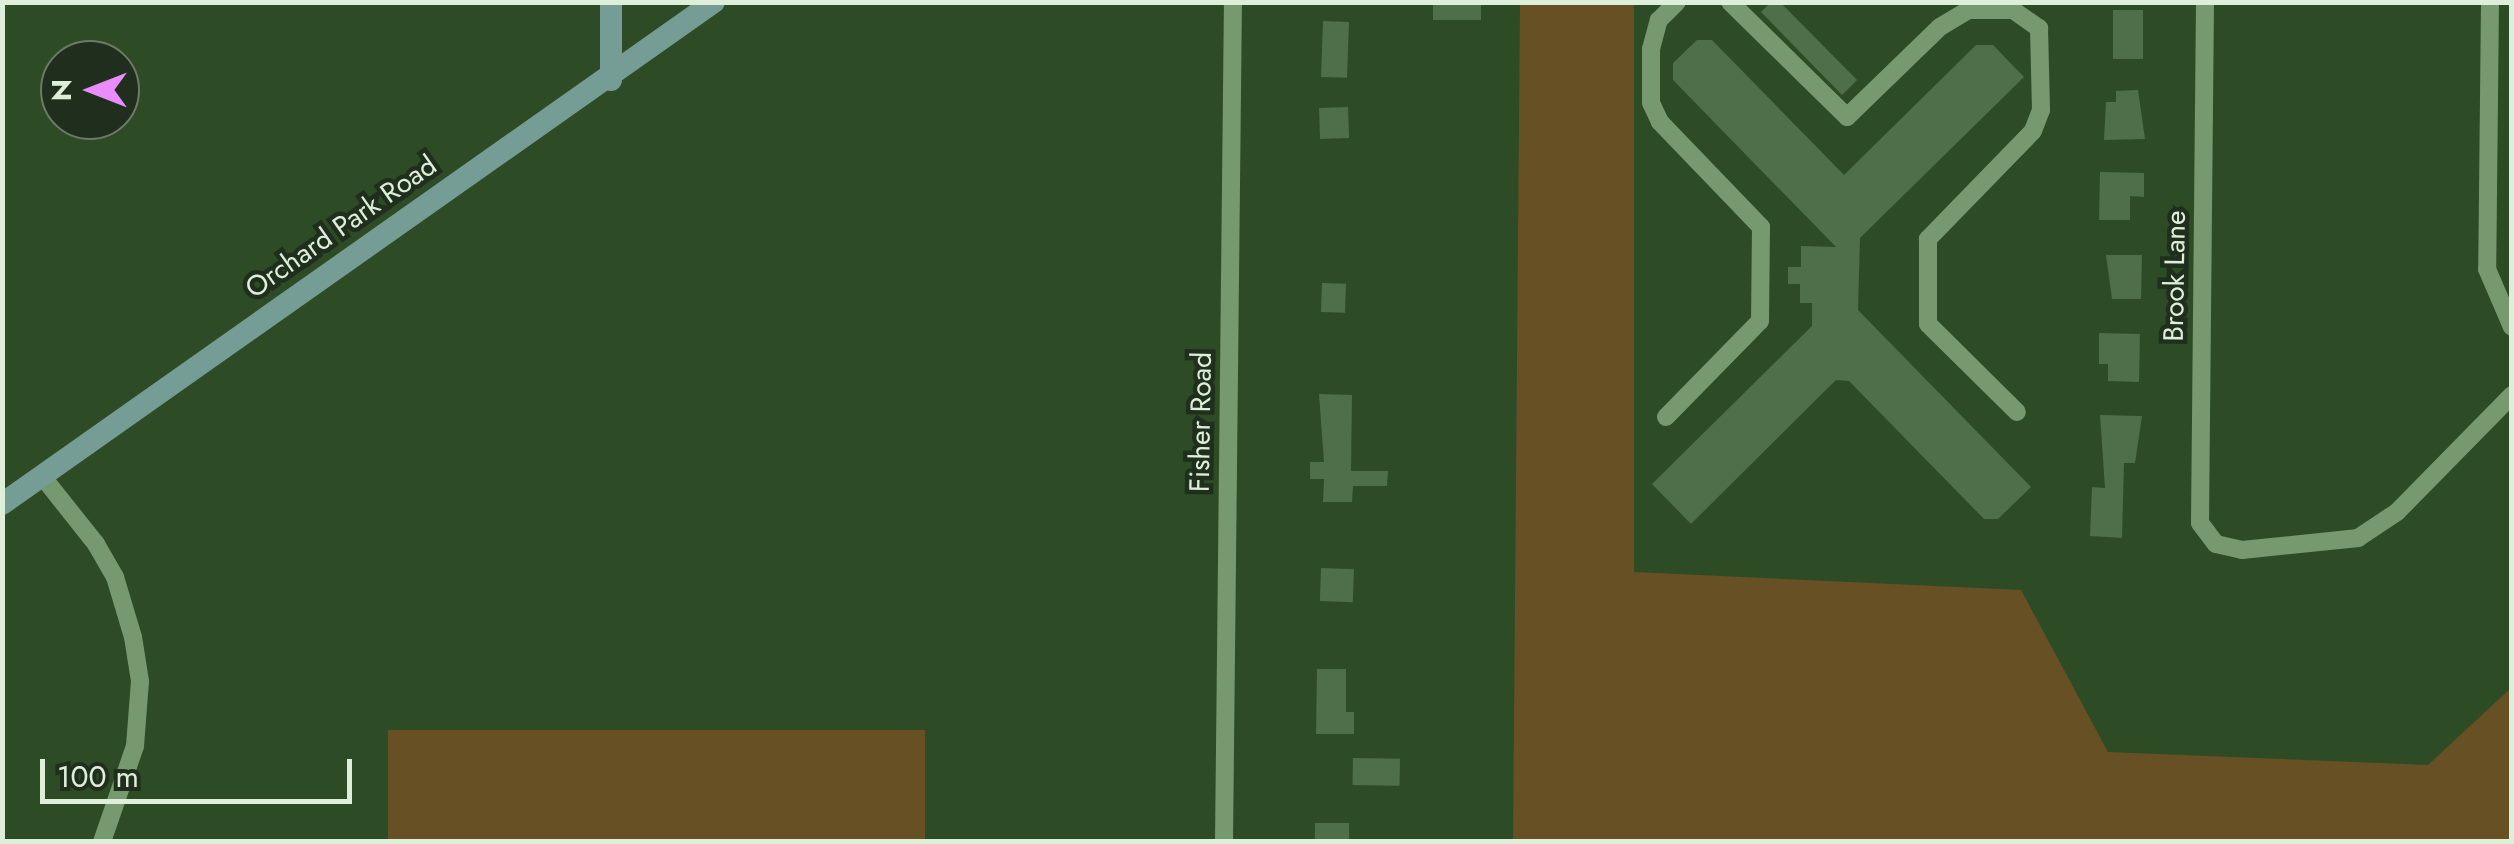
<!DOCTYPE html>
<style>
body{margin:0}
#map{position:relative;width:2514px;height:844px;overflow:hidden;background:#2d4c26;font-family:Jost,sans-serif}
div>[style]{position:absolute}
.green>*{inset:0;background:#685025;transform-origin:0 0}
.building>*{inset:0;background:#4f6f48;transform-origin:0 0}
.street>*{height:18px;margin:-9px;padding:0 9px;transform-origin:9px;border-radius:9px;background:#76996f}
.secondary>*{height:22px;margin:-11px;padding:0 11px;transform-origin:11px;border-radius:11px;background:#769c96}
span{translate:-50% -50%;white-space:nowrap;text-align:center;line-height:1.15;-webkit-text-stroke:9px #202e1d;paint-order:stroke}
.street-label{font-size:28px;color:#ddefd9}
.frame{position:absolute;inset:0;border:5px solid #ddefd9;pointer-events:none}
.north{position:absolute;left:40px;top:40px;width:100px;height:100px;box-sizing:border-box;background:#202e1d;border:2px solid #6c7b68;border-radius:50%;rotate:270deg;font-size:28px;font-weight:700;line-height:40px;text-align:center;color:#ddefd9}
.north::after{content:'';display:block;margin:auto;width:35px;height:45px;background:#e98dfe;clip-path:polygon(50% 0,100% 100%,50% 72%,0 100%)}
.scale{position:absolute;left:40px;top:759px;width:312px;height:45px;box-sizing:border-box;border:5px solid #ddefd9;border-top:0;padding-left:12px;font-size:30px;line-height:35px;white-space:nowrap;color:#ddefd9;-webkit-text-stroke:8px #202e1d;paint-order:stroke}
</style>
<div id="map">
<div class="green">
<i style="clip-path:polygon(1520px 3px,1634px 3px,1634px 572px,2021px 590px,2108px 752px,2428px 765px,2511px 688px,2511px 841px,1513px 841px)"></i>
<i style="left:925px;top:730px;width:111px;height:537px;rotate:90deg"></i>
</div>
<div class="building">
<i style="left:1433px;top:2px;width:48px;height:18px"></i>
<i style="clip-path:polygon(1771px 2px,1780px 2px,1857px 80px,1842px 95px,1761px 12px)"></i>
<i style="left:2113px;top:10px;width:30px;height:49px"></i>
<i style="left:1323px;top:21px;width:26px;height:56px;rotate:2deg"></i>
<i style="clip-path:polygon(1697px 40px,1712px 40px,1844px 175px,1976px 45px,1993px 45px,2024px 77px,1860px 238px,1858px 310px,2031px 487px,1998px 519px,1984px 519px,1849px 381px,1836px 380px,1691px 524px,1652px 484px,1812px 326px,1812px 303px,1800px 303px,1800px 284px,1788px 284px,1788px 267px,1801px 267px,1801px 246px,1836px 247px,1673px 80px,1673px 63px)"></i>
<i style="clip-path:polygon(2138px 90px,2145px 139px,2104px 140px,2106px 102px,2116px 102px,2116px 91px)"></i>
<i style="left:1348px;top:107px;width:31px;height:29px;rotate:88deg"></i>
<i style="clip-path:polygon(2100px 172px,2144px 173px,2144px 197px,2130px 196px,2130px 220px,2099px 220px)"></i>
<i style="clip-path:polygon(2106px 255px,2142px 255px,2141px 299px,2112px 299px)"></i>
<i style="left:1322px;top:283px;width:24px;height:29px;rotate:2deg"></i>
<i style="clip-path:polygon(2099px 333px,2140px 334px,2139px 382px,2108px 381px,2108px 364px,2099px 364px)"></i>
<i style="clip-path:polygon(1319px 394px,1352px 395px,1351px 471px,1388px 471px,1387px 486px,1353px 486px,1352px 502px,1323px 502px,1324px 479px,1310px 479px,1310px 462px,1324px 462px)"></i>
<i style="clip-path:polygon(2100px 415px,2142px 416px,2135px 463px,2124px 463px,2122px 538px,2090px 536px,2092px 487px,2105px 488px)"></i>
<i style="left:1321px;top:568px;width:33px;height:33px;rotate:2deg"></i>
<i style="clip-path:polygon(1317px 669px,1346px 669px,1346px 712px,1354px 712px,1354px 734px,1316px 734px)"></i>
<i style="left:1353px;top:758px;width:47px;height:27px;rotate:1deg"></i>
<i style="left:1315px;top:823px;width:34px;height:19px"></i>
</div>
<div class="street">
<i style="left:1730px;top:2px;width:164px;rotate:44.5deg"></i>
<i style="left:1847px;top:117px;width:129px;rotate:-44.1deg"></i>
<i style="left:1940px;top:27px;width:33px;rotate:-31deg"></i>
<i style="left:1968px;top:10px;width:45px"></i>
<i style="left:2013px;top:10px;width:32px;rotate:35deg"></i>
<i style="left:2039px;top:28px;width:82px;rotate:88.6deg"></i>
<i style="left:2041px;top:110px;width:22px;rotate:111deg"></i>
<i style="left:2033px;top:131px;width:151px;rotate:134.2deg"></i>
<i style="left:1928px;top:239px;width:85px;rotate:90deg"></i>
<i style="left:1928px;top:324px;width:125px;rotate:44.7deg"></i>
<i style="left:2205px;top:2px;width:521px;rotate:90.55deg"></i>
<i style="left:2200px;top:523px;width:26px;rotate:53deg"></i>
<i style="left:2216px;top:544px;width:27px;rotate:13deg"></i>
<i style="left:2242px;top:550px;width:117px;rotate:-5.9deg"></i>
<i style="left:2358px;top:538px;width:47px;rotate:-33.7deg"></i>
<i style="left:2397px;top:512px;width:164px;rotate:-45.5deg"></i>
<i style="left:2490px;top:2px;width:267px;rotate:90.6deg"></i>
<i style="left:2487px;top:269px;width:63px;rotate:66.7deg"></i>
<i style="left:1666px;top:417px;width:134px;rotate:-45.6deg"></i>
<i style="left:1760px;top:321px;width:94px;rotate:-89.4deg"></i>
<i style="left:1761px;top:227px;width:146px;rotate:-133.9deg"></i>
<i style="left:1660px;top:122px;width:21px;rotate:-115deg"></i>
<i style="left:1651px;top:103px;width:54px;rotate:-90deg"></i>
<i style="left:1651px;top:49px;width:30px;rotate:-75deg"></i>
<i style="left:1659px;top:20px;width:25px;rotate:-45deg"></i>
<i style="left:42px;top:476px;width:87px;rotate:51.5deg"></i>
<i style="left:96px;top:544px;width:38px;rotate:60deg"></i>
<i style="left:115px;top:577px;width:63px;rotate:73.3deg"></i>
<i style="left:133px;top:637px;width:45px;rotate:81deg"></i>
<i style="left:140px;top:681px;width:65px;rotate:94.4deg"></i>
<i style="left:135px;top:746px;width:102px;rotate:109deg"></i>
<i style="left:1224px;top:842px;width:840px;rotate:-89.39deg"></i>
</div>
<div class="secondary">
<i style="left:611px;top:80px;width:78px;rotate:-90deg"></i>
<i style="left:2px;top:504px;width:871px;rotate:-35.19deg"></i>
</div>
<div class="street-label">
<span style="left:341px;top:227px;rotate:-35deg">Orchard Park Road</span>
<span style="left:2175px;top:276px;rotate:-89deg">Brook Lane</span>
<span style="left:1201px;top:422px;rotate:-89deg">Fisher Road</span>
</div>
<div class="frame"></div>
<div class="north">N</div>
<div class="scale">100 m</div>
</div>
